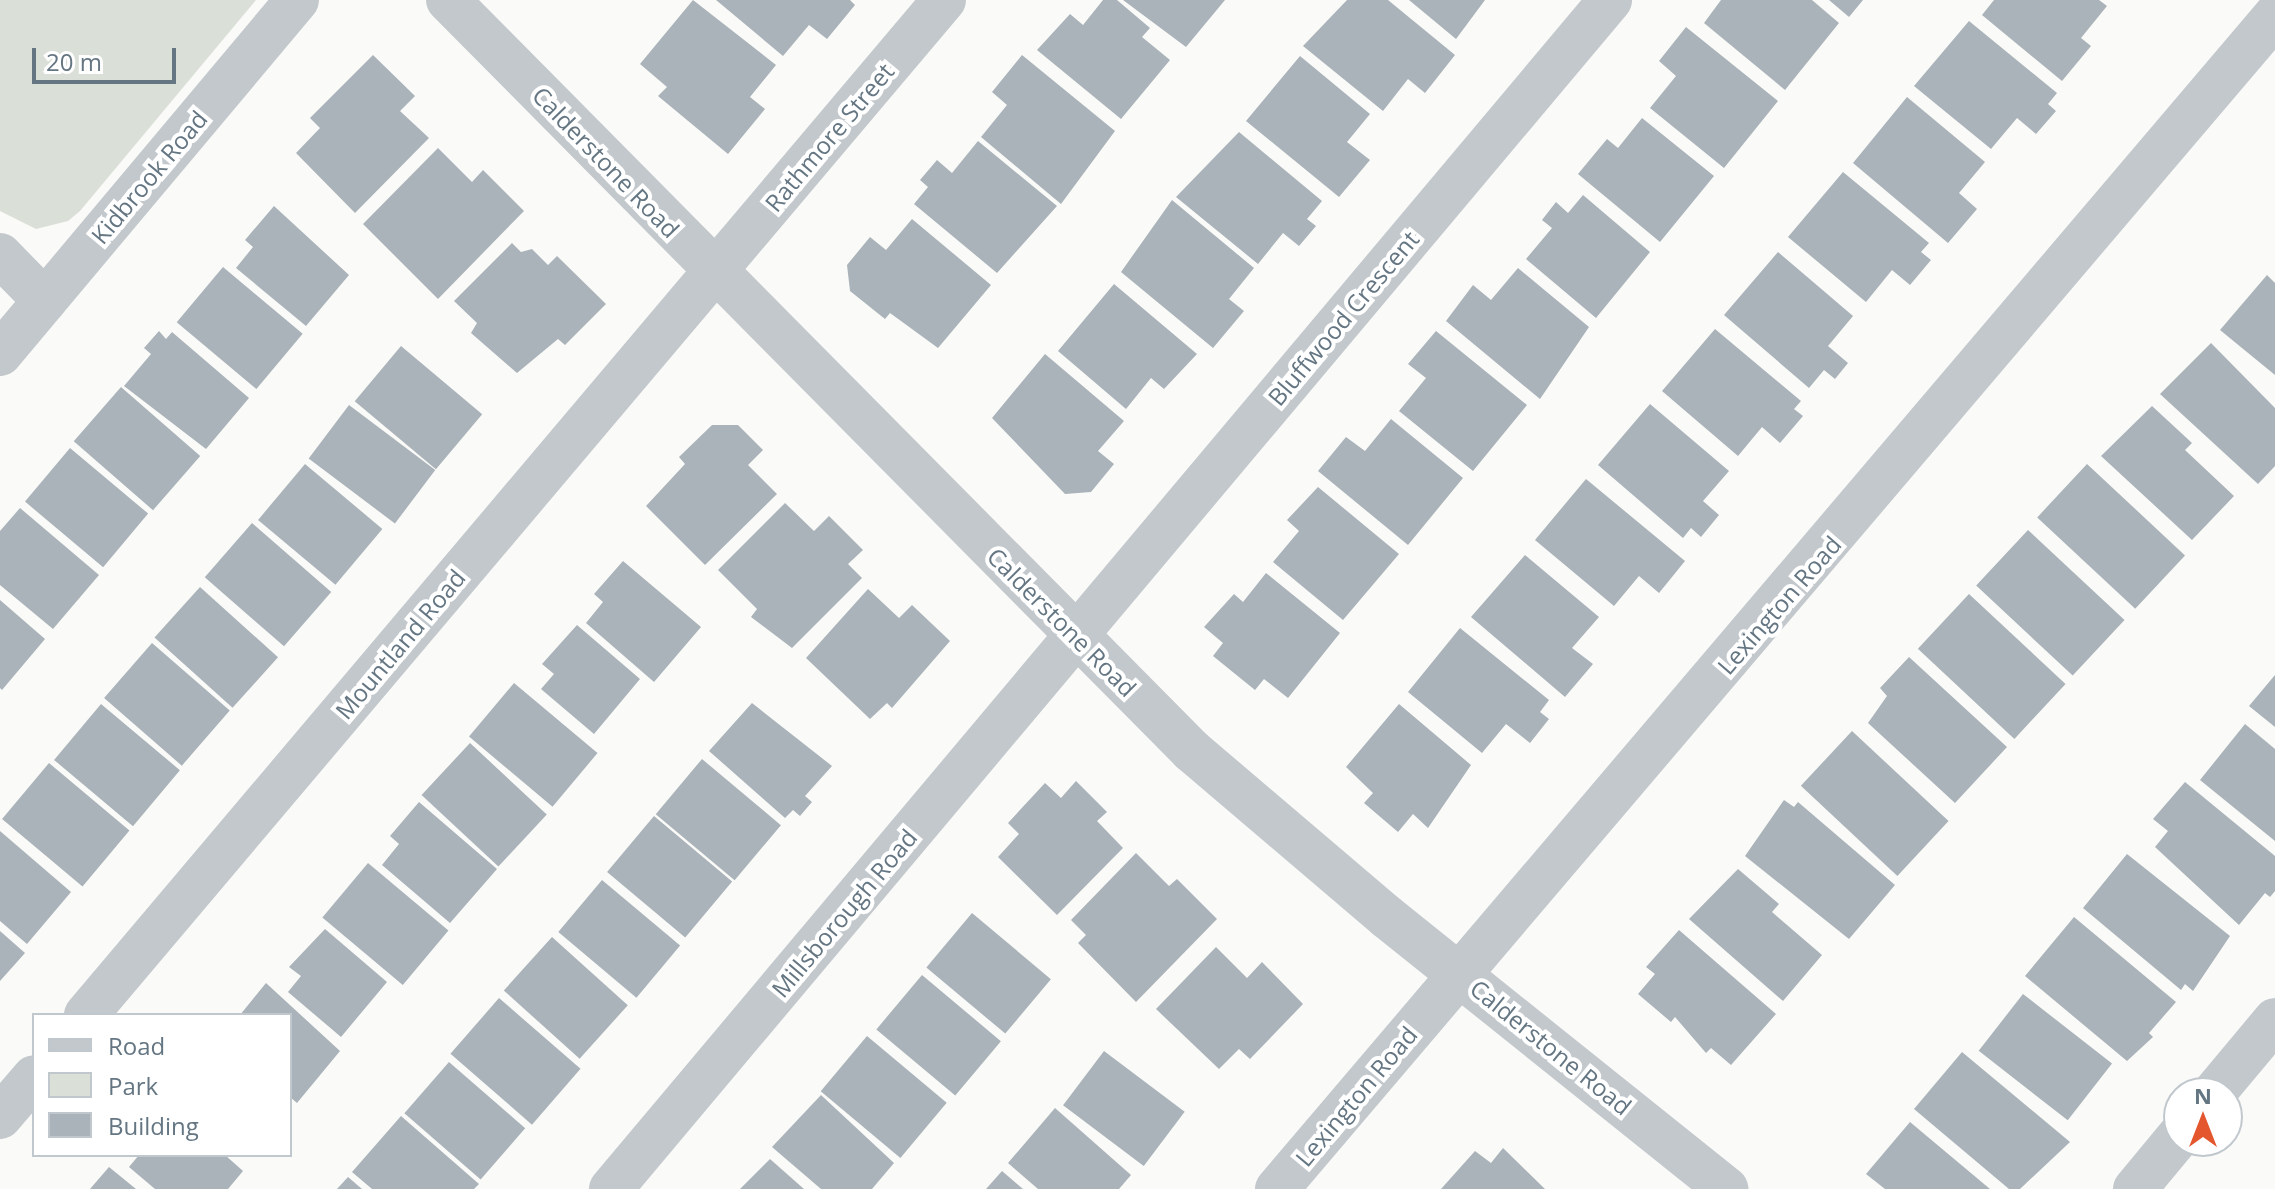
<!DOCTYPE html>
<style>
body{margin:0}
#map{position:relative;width:2275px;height:1189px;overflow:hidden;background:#fafaf8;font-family:"Open Sans",sans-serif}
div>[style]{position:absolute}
.green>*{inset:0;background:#dadfd7}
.building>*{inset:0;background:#aab3b9;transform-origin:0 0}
.minor>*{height:44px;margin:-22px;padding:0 22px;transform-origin:22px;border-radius:22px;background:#c3c8cc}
span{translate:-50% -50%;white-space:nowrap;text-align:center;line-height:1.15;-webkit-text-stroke:8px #fff;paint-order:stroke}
.street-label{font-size:24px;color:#657683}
.legend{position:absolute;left:32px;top:1013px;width:260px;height:144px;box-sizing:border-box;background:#fff;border:2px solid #c1c8cd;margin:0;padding:10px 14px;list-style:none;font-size:24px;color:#657683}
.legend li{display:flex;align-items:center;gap:16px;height:40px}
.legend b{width:40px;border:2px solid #c1c8cd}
.north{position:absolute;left:2163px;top:1077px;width:80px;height:80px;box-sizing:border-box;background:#fff;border:2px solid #c1c8cd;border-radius:50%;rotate:0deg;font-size:22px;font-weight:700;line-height:32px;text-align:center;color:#657683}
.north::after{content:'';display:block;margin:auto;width:28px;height:36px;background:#e4572e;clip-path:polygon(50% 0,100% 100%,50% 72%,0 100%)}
.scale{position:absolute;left:32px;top:48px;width:144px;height:36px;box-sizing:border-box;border:4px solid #657683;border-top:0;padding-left:10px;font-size:24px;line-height:28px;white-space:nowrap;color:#657683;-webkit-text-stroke:6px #fff;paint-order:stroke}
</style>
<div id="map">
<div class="green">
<i style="clip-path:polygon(0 0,256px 0,80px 211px,68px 221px,36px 229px,0 211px)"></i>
</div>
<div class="building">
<i style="clip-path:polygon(693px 0,776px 65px,750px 97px,765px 109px,728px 154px,658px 96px,667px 87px,640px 64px)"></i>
<i style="clip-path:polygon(716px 0,850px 0,855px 5px,827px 39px,809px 25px,783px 56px)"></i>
<i style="clip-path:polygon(1103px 0,1117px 0,1150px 28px,1142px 37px,1170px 60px,1121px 119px,1037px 50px,1070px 14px,1083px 25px)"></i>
<i style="clip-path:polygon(1123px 0,1225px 0,1186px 47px)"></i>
<i style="clip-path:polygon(1347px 0,1388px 0,1455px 55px,1425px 93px,1408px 79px,1383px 111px,1303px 46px)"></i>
<i style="clip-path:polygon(1409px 0,1485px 0,1456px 39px)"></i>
<i style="clip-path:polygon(1721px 0,1812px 0,1839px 23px,1785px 90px,1704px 23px)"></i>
<i style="clip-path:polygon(1829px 0,1863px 0,1849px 17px)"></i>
<i style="clip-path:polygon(1994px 0,2099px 0,2107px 6px,2081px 38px,2091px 46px,2062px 81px,1982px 15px)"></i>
<i style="clip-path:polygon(1969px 21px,2057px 93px,2048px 104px,2056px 111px,2036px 134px,2017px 118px,1991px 149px,1914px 86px)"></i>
<i style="clip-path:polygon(1686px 27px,1778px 101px,1724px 168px,1650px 108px,1676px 76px,1659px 61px)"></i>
<i style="clip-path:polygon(373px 55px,415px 96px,400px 111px,429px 138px,355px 213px,296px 153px,320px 128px,310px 118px)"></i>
<i style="clip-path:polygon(1022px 55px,1115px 131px,1061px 204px,981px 137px,1007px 105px,992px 92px)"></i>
<i style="clip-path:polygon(1300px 56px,1370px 114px,1347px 142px,1370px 160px,1339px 197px,1246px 121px)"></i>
<i style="clip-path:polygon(1907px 97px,1985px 162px,1959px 193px,1977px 209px,1948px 243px,1853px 163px)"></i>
<i style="clip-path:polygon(1642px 118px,1714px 176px,1660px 242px,1578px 174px,1607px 139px,1618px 148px)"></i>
<i style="clip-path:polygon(1239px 132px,1322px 201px,1307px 219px,1316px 226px,1299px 246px,1283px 233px,1258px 264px,1176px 197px)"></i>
<i style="clip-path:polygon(978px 141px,1057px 206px,997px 273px,914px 204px,928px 187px,920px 180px,937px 160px,952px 173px)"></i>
<i style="clip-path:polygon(438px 148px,472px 182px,483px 170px,524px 211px,438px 299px,363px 224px)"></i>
<i style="clip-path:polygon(1843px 172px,1929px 243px,1921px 252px,1931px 260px,1910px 285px,1892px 270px,1866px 302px,1788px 237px)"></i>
<i style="clip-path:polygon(1583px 195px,1650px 252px,1596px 318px,1526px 259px,1552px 228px,1542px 220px,1556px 202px,1568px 213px)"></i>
<i style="clip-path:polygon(1172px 200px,1254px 268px,1229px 299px,1244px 311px,1213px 348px,1121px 272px)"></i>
<i style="clip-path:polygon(274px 206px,349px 275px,306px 326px,236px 268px,253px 247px,245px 240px)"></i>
<i style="clip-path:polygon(912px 219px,991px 285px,938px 348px,890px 313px,885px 319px,850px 291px,847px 265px,870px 237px,886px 250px)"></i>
<i style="clip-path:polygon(512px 243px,521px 252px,532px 249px,548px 265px,557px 256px,606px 304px,565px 345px,558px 339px,517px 373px,471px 333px,477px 323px,454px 301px)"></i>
<i style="clip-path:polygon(1778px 252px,1853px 316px,1828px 346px,1848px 363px,1835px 379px,1824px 370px,1809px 388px,1724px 315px)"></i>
<i style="left:223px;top:267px;width:104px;height:72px;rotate:40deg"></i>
<i style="clip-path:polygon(1518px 268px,1589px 327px,1540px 399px,1446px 321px,1473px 285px,1491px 300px)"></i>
<i style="clip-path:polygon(2267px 275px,2275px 283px,2275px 375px,2220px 330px)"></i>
<i style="clip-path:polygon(1114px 284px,1197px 354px,1164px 389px,1151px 378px,1126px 409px,1058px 351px)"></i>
<i style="clip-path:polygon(1715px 329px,1801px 401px,1794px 409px,1803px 416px,1780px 443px,1762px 427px,1738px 456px,1662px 391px)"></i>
<i style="clip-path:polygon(159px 331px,166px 339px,172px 332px,249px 398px,206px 449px,124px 386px,151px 354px,144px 348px)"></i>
<i style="clip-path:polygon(1436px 331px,1527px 405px,1473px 471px,1399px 411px,1426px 378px,1408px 364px)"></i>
<i style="clip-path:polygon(2211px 343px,2275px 408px,2275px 466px,2258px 484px,2160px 394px)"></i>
<i style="left:401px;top:346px;width:106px;height:72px;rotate:40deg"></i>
<i style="clip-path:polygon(1045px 354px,1124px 421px,1098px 451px,1114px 464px,1091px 492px,1065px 494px,992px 418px)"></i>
<i style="left:121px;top:387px;width:105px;height:72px;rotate:41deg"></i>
<i style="clip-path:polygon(1650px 404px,1729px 471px,1703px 501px,1719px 515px,1701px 537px,1691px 528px,1683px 538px,1598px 465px)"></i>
<i style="left:349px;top:405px;width:108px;height:67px;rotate:37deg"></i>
<i style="clip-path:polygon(2152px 406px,2192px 443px,2185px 450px,2234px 496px,2192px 540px,2101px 456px)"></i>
<i style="clip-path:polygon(1391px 419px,1463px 478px,1408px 545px,1318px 471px,1346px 437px,1365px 451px)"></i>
<i style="clip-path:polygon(712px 425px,738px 425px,763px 450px,748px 465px,777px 494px,705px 565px,646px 506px,685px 464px,679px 457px)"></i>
<i style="left:70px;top:448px;width:102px;height:70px;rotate:40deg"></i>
<i style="left:305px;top:464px;width:101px;height:73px;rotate:40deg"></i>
<i style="left:2087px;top:464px;width:134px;height:73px;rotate:43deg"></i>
<i style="clip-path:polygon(1586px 479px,1685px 561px,1659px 593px,1639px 576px,1614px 606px,1535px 540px)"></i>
<i style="clip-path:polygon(1318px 487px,1399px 554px,1343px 620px,1273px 562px,1299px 531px,1287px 520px)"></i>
<i style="clip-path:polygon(785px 503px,814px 531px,829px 516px,863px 550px,848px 564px,862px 578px,792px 648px,751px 617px,757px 609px,718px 570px)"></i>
<i style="clip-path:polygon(20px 508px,99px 575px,53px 629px,0 585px,0 531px)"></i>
<i style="left:252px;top:523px;width:105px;height:72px;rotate:41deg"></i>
<i style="left:2028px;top:530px;width:132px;height:76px;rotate:43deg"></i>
<i style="clip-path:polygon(1525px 555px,1599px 617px,1572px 648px,1593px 664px,1565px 697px,1471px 617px)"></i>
<i style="clip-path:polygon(623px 561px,701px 627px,654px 682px,586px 623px,603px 602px,594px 594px)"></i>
<i style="clip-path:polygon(1266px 573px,1340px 633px,1288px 698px,1264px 679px,1255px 690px,1213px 656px,1223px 643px,1204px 627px,1234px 594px,1243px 602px)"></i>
<i style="left:200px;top:587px;width:105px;height:68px;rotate:42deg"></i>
<i style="clip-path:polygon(868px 589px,899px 618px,912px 605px,950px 641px,892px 708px,887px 703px,870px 719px,806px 658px)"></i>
<i style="left:1969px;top:594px;width:132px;height:75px;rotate:43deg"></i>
<i style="clip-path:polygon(0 600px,45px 639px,2px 690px,0 688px)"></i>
<i style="clip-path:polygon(577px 625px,640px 679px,594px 734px,541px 689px,554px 674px,542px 664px)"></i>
<i style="clip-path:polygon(1460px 628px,1549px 700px,1540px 712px,1549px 719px,1530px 743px,1506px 724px,1482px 753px,1408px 692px)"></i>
<i style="left:152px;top:643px;width:103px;height:73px;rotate:41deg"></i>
<i style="clip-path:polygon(1909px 657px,2007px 747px,1955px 803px,1868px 723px,1887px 696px,1880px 688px)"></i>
<i style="clip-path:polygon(2275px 675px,2275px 727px,2249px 706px)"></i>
<i style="left:514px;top:683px;width:109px;height:70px;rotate:40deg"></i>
<i style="clip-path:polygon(752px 703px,832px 766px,805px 796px,812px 802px,800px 816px,793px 810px,785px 818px,709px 751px)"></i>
<i style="left:101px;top:704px;width:103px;height:73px;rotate:40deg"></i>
<i style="clip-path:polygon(1399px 704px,1471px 765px,1428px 828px,1413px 814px,1398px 832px,1364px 803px,1373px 793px,1346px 767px)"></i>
<i style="clip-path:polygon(2245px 724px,2275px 749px,2275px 841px,2200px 780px)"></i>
<i style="left:1852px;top:731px;width:132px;height:75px;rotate:43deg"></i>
<i style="left:470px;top:743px;width:105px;height:71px;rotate:43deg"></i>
<i style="left:702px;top:759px;width:103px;height:72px;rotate:40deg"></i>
<i style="left:49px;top:763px;width:105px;height:73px;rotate:40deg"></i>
<i style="clip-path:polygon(1076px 781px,1107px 812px,1097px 821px,1123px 848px,1057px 915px,998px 857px,1019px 834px,1008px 823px,1045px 783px,1061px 798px)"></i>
<i style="clip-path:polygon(2185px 782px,2275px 856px,2275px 891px,2270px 897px,2265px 893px,2239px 925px,2155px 847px,2168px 831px,2153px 819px)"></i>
<i style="clip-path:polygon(1784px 800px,1794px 807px,1798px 802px,1895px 885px,1849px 939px,1745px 856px)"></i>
<i style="clip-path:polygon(419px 802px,497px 869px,450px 923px,382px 865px,399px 844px,390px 836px)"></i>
<i style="left:654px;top:816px;width:102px;height:73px;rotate:40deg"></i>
<i style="clip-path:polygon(0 831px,71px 892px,27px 944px,0 921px)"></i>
<i style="clip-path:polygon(1136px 853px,1169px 886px,1177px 879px,1217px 919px,1136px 1002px,1078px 943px,1086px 935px,1071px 920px)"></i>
<i style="clip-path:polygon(2127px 854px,2230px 936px,2193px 991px,2185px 984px,2181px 990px,2083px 908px)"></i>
<i style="left:368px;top:863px;width:105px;height:71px;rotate:40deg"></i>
<i style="clip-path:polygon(1738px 869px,1779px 904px,1772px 912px,1822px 955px,1783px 1001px,1689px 919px)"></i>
<i style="left:602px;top:880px;width:102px;height:68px;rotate:40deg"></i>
<i style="left:972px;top:913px;width:103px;height:71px;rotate:40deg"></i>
<i style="clip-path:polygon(2074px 917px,2176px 1002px,2149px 1033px,2153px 1037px,2127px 1061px,2025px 976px)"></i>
<i style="clip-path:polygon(325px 929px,387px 982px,341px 1037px,288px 992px,301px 976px,289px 967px)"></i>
<i style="clip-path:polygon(1679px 930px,1776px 1014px,1731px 1065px,1711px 1048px,1706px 1053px,1675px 1017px,1671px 1022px,1638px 994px,1655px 974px,1646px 967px)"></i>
<i style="clip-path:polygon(0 931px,25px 953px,0 981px)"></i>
<i style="left:552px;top:937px;width:102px;height:72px;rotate:42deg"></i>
<i style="clip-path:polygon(1216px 947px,1247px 978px,1262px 962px,1303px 1004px,1250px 1059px,1239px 1049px,1219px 1069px,1156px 1009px)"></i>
<i style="left:922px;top:975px;width:103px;height:71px;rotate:40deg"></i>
<i style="clip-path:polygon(266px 983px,340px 1051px,297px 1103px,290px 1097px,290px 1015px,240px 1015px)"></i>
<i style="left:2023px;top:994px;width:113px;height:72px;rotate:38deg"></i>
<i style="left:499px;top:998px;width:108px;height:74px;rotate:41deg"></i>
<i style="left:867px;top:1036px;width:104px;height:72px;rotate:40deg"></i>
<i style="left:1104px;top:1051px;width:101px;height:68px;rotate:37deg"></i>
<i style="clip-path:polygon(1962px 1052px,2070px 1142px,2020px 1189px,2009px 1189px,1914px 1109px)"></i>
<i style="left:449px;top:1062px;width:101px;height:68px;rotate:41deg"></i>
<i style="clip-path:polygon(821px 1095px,894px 1163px,872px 1189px,821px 1189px,772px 1147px)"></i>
<i style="clip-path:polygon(1055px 1108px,1131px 1175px,1119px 1189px,1038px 1189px,1008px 1163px)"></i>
<i style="clip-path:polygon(401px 1116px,479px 1184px,474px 1189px,372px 1189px,352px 1172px)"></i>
<i style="clip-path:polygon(1910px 1122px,1990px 1189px,1885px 1189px,1866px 1174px)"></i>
<i style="clip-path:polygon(1503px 1148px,1545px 1189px,1441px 1189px,1475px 1151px,1491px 1163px)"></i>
<i style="clip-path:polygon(139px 1155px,225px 1155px,243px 1171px,228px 1189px,155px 1189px,129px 1167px)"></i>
<i style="clip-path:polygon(770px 1159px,804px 1189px,740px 1189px)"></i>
<i style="clip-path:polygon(109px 1167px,136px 1189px,90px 1189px)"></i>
<i style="clip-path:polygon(1002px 1171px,1023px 1189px,986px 1189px)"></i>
<i style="clip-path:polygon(348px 1177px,362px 1189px,337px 1189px)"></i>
</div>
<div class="minor">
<i style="left:448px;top:0;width:1057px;rotate:45.27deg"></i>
<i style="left:1192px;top:751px;width:256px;rotate:40.4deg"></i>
<i style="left:1387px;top:917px;width:435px;rotate:38.7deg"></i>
<i style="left:0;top:255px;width:64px;rotate:45.6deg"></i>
<i style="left:0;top:354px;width:462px;rotate:-50deg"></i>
<i style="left:86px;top:1015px;width:1329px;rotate:-49.79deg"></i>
<i style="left:2214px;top:1093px;width:95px;rotate:-50.1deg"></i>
<i style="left:0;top:1117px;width:52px;rotate:-49.6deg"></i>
<i style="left:611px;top:1189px;width:1553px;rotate:-49.96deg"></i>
<i style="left:1277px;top:1189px;width:1540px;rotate:-49.61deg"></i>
<i style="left:2135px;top:1189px;width:69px;rotate:-50.3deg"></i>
</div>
<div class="street-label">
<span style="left:829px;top:137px;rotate:-50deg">Rathmore Street</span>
<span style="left:606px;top:162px;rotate:46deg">Calderstone Road</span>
<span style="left:149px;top:177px;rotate:-50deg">Kidbrook Road</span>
<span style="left:1343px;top:318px;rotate:-50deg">Bluffwood Crescent</span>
<span style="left:1779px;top:605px;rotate:-49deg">Lexington Road</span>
<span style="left:1062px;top:622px;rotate:45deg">Calderstone Road</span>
<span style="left:400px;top:644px;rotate:-50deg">Mountland Road</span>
<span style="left:844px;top:913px;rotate:-50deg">Millsborough Road</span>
<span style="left:1551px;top:1047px;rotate:39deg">Calderstone Road</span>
<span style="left:1356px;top:1096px;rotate:-50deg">Lexington Road</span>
</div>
<ul class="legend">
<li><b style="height:10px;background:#c3c8cc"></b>Road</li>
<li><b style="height:22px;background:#dadfd7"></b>Park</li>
<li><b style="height:22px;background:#aab3b9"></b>Building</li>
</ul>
<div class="north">N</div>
<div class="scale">20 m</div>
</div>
